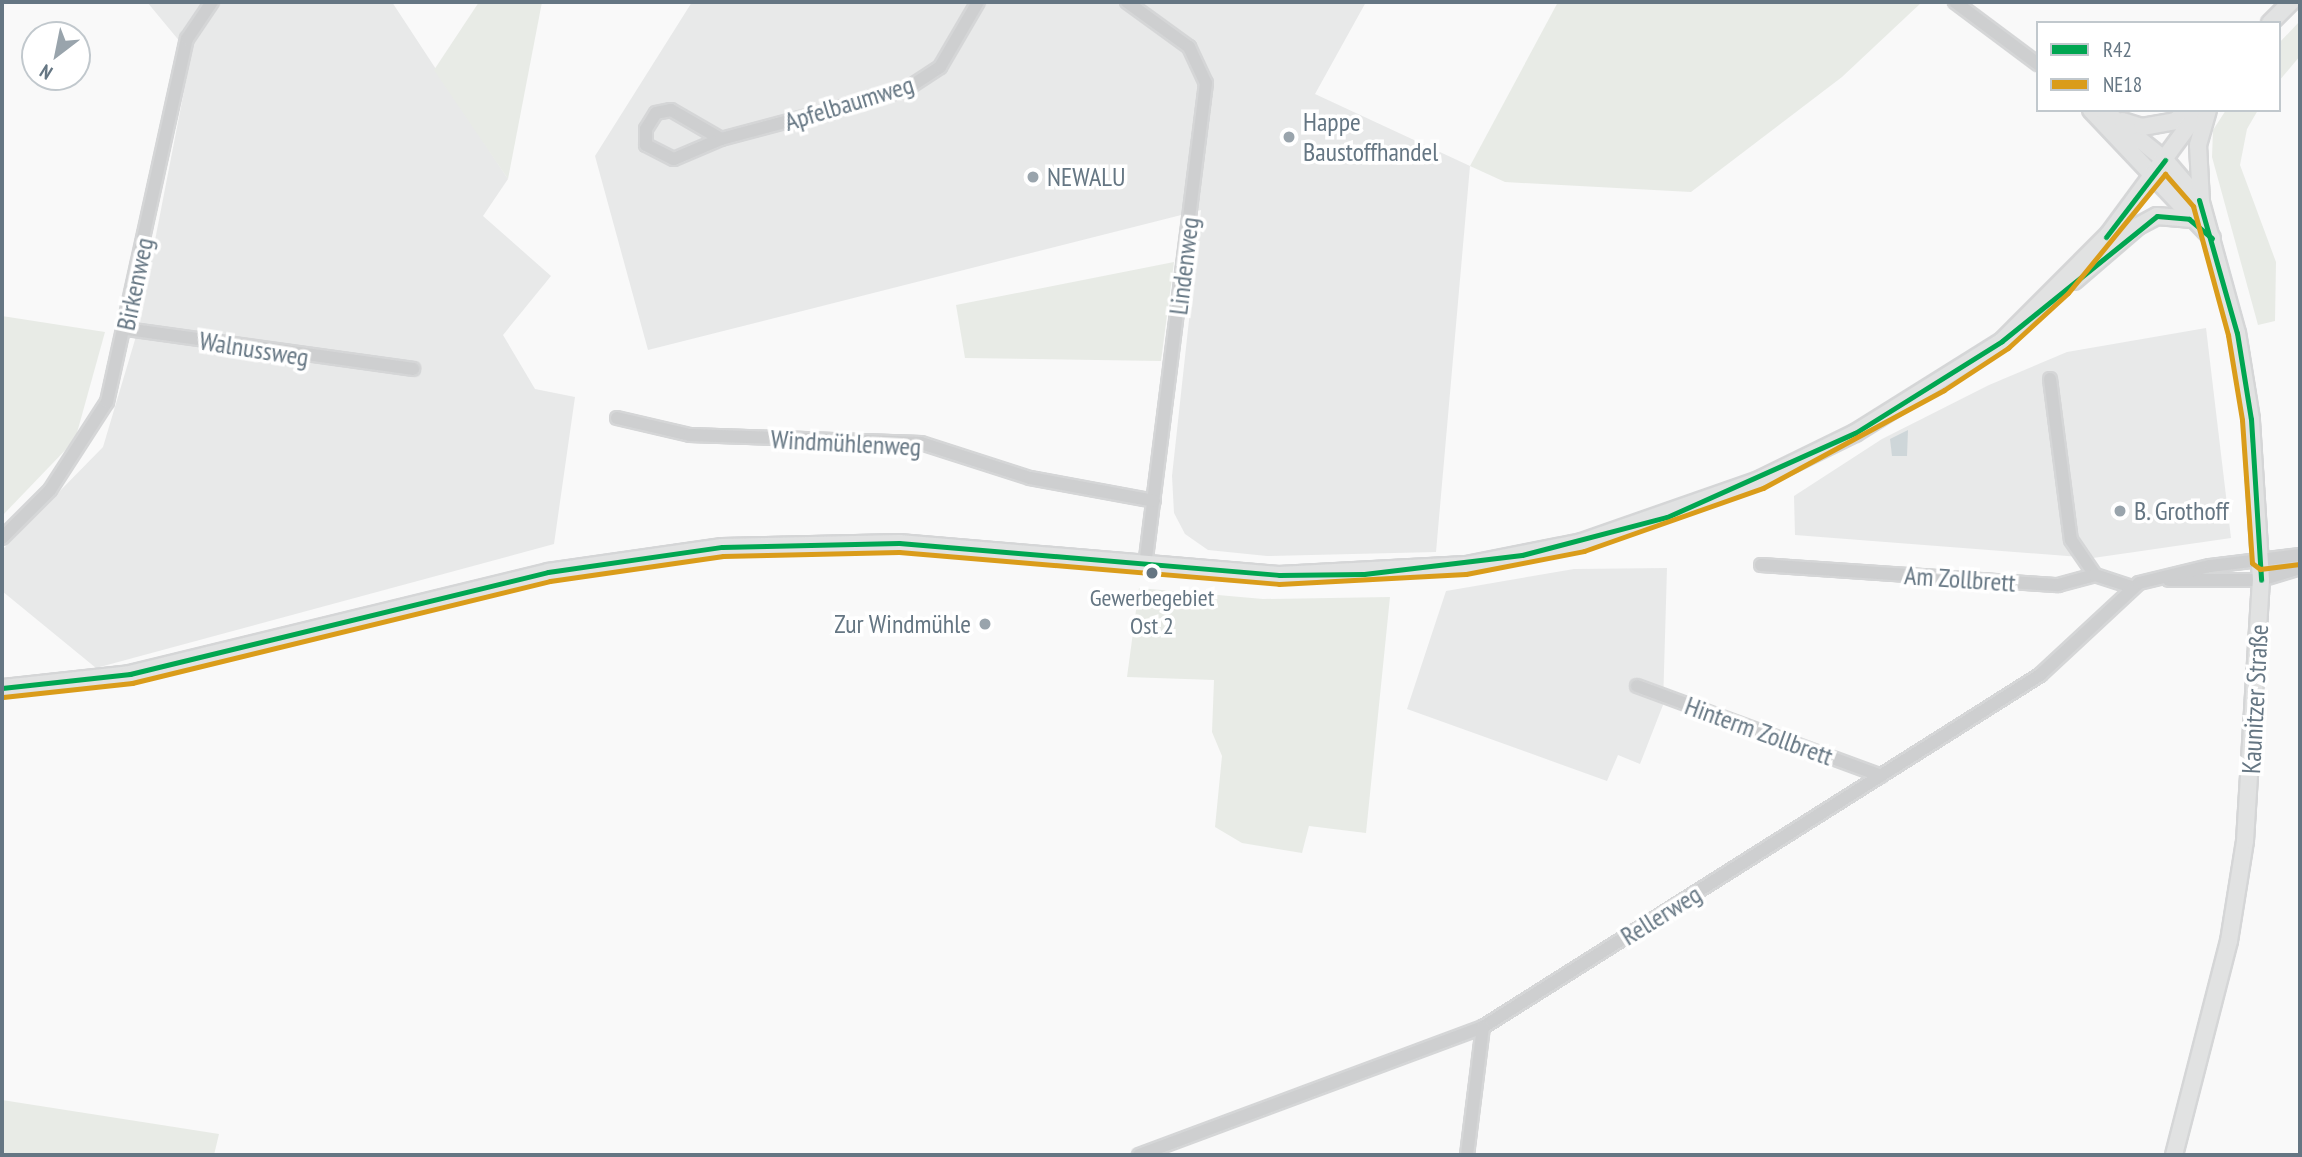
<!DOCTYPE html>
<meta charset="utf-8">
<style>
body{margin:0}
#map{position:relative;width:2302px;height:1157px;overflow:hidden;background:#f9f9f9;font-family:"PT Sans Narrow",sans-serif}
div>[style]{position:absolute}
.built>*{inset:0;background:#e8e9e9}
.green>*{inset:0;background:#e8ebe6}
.water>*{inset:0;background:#ced6d9}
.roads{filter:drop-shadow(2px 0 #d5d6d7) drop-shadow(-2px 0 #d5d6d7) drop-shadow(0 2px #d5d6d7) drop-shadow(0 -2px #d5d6d7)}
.street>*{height:12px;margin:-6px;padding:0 6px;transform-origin:6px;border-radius:6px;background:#cecfd0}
.secondary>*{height:16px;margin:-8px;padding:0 8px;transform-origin:8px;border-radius:8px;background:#e1e2e2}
.bus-1>*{height:5px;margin:-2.5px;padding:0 2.5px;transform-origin:2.5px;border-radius:2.5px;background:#00a651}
.bus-2>*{height:5px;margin:-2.5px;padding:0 2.5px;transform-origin:2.5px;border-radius:2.5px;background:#da9c1a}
.dots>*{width:19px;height:19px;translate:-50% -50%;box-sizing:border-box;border:4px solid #fff;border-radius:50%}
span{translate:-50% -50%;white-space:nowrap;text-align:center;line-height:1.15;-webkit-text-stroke:7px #fff;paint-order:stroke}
.bus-label{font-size:24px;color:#657683}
.street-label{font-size:26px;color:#657683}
.poi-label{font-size:26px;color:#657683}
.left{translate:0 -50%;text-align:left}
.right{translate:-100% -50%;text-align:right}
.frame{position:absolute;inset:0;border:4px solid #657683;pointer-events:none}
.legend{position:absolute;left:2036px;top:21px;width:245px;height:91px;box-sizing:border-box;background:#fff;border:2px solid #c1c8cd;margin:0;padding:9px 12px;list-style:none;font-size:21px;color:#657683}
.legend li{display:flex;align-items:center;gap:14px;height:35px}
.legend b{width:35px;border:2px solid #c1c8cd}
.north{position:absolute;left:21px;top:21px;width:70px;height:70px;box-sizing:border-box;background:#fff;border:2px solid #c1c8cd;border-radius:50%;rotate:212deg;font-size:19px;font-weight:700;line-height:28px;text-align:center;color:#657683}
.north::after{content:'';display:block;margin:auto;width:24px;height:32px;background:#99a4ac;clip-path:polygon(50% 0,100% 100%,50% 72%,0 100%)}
</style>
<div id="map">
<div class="built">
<i style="clip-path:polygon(147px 2px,392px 2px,508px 179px,483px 216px,551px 276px,503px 335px,535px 389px,575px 397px,554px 544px,96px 668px,2px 591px,2px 550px,103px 447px,137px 333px,191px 55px)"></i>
<i style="clip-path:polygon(692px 2px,1366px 2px,1315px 94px,1470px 166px,1436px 552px,1267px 556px,1208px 550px,1185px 534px,1174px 513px,1172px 476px,1201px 210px,648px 350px,595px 156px)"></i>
<i style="clip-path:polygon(2206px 328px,2231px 538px,2093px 558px,1795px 535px,1794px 496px,1882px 439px,1989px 385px,2067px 352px)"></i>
<i style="clip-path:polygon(1667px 568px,1663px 705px,1640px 764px,1618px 755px,1607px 781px,1407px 709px,1446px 591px,1574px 569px)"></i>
</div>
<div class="green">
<i style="clip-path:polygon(479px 2px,542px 2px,508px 179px,434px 70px)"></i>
<i style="clip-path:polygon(1558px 2px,1922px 2px,1842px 77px,1691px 192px,1505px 182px,1470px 166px)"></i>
<i style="clip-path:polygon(2300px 21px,2300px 56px,2279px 81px,2279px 43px)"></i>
<i style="clip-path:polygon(2226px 110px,2258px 110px,2247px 129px,2240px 165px,2276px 262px,2275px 321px,2258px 325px,2212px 157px,2213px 130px)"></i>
<i style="clip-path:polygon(1174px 262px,1161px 361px,965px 358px,956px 305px)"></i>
<i style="clip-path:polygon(2px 316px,105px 332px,75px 440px,2px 516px)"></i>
<i style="clip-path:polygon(1139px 588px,1263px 599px,1390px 597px,1366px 833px,1309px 826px,1302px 853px,1242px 843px,1215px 827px,1222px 756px,1212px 732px,1214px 680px,1127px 677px)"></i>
<i style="clip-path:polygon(2px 1100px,219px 1134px,214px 1155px,2px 1155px)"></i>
</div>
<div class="water">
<i style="clip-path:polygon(1908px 430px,1907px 456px,1892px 456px,1890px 439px)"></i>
</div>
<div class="roads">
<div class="street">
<i style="left:1127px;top:2px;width:77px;rotate:36deg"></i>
<i style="left:1189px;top:47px;width:40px;rotate:65deg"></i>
<i style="left:1206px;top:83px;width:486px;rotate:97.2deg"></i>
<i style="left:1955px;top:2px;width:104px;rotate:36.8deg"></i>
<i style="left:721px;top:139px;width:58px;rotate:-149.9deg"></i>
<i style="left:671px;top:110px;width:15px;rotate:169deg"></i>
<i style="left:656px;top:113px;width:19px;rotate:122deg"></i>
<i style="left:646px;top:129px;width:16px;rotate:90deg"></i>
<i style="left:646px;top:145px;width:31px;rotate:27deg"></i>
<i style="left:674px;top:159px;width:51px;rotate:-23.1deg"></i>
<i style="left:721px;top:139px;width:190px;rotate:-14.9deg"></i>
<i style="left:905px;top:90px;width:42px;rotate:-33.3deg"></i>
<i style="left:940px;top:67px;width:75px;rotate:-59.7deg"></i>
<i style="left:126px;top:329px;width:290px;rotate:7.9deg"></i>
<i style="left:2050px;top:379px;width:162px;rotate:82.6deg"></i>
<i style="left:2071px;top:540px;width:42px;rotate:55.6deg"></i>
<i style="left:617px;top:418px;width:75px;rotate:13.1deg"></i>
<i style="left:690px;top:435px;width:231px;rotate:2deg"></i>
<i style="left:921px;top:443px;width:114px;rotate:17.8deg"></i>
<i style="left:1030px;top:478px;width:126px;rotate:10.5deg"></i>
<i style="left:2px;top:538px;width:68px;rotate:-45deg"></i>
<i style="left:50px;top:490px;width:105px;rotate:-57.1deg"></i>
<i style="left:107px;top:402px;width:372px;rotate:-77.6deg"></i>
<i style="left:187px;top:39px;width:45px;rotate:-56deg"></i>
<i style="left:1761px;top:565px;width:298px;rotate:3.9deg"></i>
<i style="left:2058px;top:585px;width:38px;rotate:-15deg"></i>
<i style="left:2095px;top:575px;width:40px;rotate:18deg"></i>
<i style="left:2169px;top:580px;width:92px"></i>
<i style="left:2261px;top:580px;width:41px;rotate:-17.1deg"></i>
<i style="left:1637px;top:686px;width:260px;rotate:20.2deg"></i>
<i style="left:1139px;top:1155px;width:367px;rotate:-20.4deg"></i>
<i style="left:1483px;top:1027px;width:659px;rotate:-32.29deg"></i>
<i style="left:2040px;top:675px;width:135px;rotate:-42.9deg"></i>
<i style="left:2139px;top:583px;width:73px;rotate:-13.5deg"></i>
<i style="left:2210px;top:566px;width:91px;rotate:-7deg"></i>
<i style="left:1467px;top:1155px;width:129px;rotate:-82.9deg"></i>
</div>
<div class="secondary">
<i style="left:2270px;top:23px;width:30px;rotate:-45deg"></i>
<i style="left:2091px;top:110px;width:176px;rotate:46.6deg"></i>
<i style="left:2103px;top:110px;width:80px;rotate:38.9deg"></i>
<i style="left:2165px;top:160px;width:55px;rotate:49.4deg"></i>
<i style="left:2123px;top:121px;width:20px;rotate:18deg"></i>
<i style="left:2142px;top:127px;width:34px;rotate:-10deg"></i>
<i style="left:2175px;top:121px;width:18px;rotate:-38deg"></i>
<i style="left:2074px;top:281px;width:84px;rotate:-40.7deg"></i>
<i style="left:2138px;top:226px;width:21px;rotate:-28deg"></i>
<i style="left:2157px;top:216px;width:32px;rotate:5deg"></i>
<i style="left:2px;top:688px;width:129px;rotate:-6.2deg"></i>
<i style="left:130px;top:674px;width:430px;rotate:-13.7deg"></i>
<i style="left:548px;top:572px;width:176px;rotate:-8.2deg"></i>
<i style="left:722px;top:547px;width:177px;rotate:-1.3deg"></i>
<i style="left:899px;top:543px;width:381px;rotate:4.8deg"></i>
<i style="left:1279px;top:575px;width:187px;rotate:-3.1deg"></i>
<i style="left:1466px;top:565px;width:118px;rotate:-11.2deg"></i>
<i style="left:1582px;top:542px;width:188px;rotate:-19.3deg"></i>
<i style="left:1759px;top:480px;width:107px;rotate:-26.1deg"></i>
<i style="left:1855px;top:433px;width:173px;rotate:-32deg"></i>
<i style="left:2002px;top:341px;width:150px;rotate:-45deg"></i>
<i style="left:2108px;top:235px;width:155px;rotate:-53.6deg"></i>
<i style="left:2174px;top:1155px;width:221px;rotate:-75.6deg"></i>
<i style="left:2229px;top:941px;width:101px;rotate:-80.9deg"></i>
<i style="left:2245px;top:841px;width:261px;rotate:-86.5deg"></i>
<i style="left:2261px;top:580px;width:161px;rotate:-93.6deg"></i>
<i style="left:2251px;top:419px;width:87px;rotate:-99.2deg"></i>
<i style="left:2237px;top:333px;width:136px;rotate:-105.4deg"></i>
<i style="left:2201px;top:202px;width:57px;rotate:-93deg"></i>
<i style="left:2198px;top:145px;width:36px;rotate:-74deg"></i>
</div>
</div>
<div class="bus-1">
<i style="left:2199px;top:200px;width:138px;rotate:74.1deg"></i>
<i style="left:2237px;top:333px;width:87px;rotate:80.8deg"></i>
<i style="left:2251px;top:419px;width:161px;rotate:86.4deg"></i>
<i style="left:2106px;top:237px;width:97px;rotate:-52.5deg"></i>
<i style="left:2px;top:688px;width:129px;rotate:-6.2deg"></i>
<i style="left:130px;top:674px;width:430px;rotate:-13.7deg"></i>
<i style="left:548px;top:572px;width:176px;rotate:-8.2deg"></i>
<i style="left:722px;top:547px;width:177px;rotate:-1.3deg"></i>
<i style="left:899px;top:543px;width:381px;rotate:4.8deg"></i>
<i style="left:1279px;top:575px;width:85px;rotate:-0.7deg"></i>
<i style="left:1364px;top:574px;width:159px;rotate:-6.9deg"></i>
<i style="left:1522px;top:555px;width:150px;rotate:-14.7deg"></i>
<i style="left:1667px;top:517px;width:206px;rotate:-24.1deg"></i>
<i style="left:1855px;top:433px;width:173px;rotate:-32deg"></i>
<i style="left:2002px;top:341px;width:199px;rotate:-38.9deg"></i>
<i style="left:2157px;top:216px;width:32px;rotate:5deg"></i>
<i style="left:2189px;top:219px;width:30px;rotate:40deg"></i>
</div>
<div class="bus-2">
<i style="left:3px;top:697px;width:130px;rotate:-6.2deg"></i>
<i style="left:132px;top:683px;width:430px;rotate:-13.7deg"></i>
<i style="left:550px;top:581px;width:175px;rotate:-8.2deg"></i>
<i style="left:723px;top:556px;width:176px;rotate:-1.3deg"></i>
<i style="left:899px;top:552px;width:381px;rotate:4.8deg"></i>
<i style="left:1279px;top:584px;width:187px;rotate:-3.1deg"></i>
<i style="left:1466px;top:574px;width:120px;rotate:-11deg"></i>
<i style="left:1584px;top:551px;width:190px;rotate:-19.4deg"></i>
<i style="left:1763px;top:488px;width:206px;rotate:-28.4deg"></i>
<i style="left:1944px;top:390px;width:77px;rotate:-33.3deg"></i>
<i style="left:2008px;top:348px;width:81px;rotate:-42.5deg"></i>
<i style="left:2068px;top:293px;width:154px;rotate:-50.8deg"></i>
<i style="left:2165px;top:174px;width:43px;rotate:48.8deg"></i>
<i style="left:2193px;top:206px;width:134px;rotate:74.8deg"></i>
<i style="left:2228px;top:335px;width:86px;rotate:80.6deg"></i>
<i style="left:2242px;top:420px;width:143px;rotate:86deg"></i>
<i style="left:2252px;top:563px;width:10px;rotate:37deg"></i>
<i style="left:2260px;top:569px;width:40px;rotate:-7.1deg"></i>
</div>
<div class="dots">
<i style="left:1289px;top:137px;background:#99a4ac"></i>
<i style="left:1033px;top:177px;background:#99a4ac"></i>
<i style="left:2120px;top:511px;background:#99a4ac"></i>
<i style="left:1152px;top:573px;background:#657683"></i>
<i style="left:985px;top:624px;background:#99a4ac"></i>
</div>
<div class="bus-label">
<span style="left:1152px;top:612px">Gewerbegebiet<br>Ost 2</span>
</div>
<div class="street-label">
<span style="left:849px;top:103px;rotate:-17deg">Apfelbaumweg</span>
<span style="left:1184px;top:266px;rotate:-83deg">Lindenweg</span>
<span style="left:135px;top:284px;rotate:-78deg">Birkenweg</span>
<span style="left:254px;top:349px;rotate:9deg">Walnussweg</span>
<span style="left:846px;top:443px;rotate:3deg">Windmühlenweg</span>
<span style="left:1960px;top:579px;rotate:4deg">Am Zollbrett</span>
<span style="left:2255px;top:699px;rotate:-87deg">Kaunitzer Straße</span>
<span style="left:1759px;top:731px;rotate:20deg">Hinterm Zollbrett</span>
<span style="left:1661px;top:915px;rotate:-32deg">Rellerweg</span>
</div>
<div class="poi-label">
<span class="left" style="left:1303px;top:137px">Happe<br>Baustoffhandel</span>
<span class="left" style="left:1047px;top:177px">NEWALU</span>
<span class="left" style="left:2134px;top:511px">B. Grothoff</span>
<span class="right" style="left:971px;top:624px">Zur Windmühle</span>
</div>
<div class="frame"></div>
<ul class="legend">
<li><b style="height:9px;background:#00a651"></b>R42</li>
<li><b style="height:9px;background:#da9c1a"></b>NE18</li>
</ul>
<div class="north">N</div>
</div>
